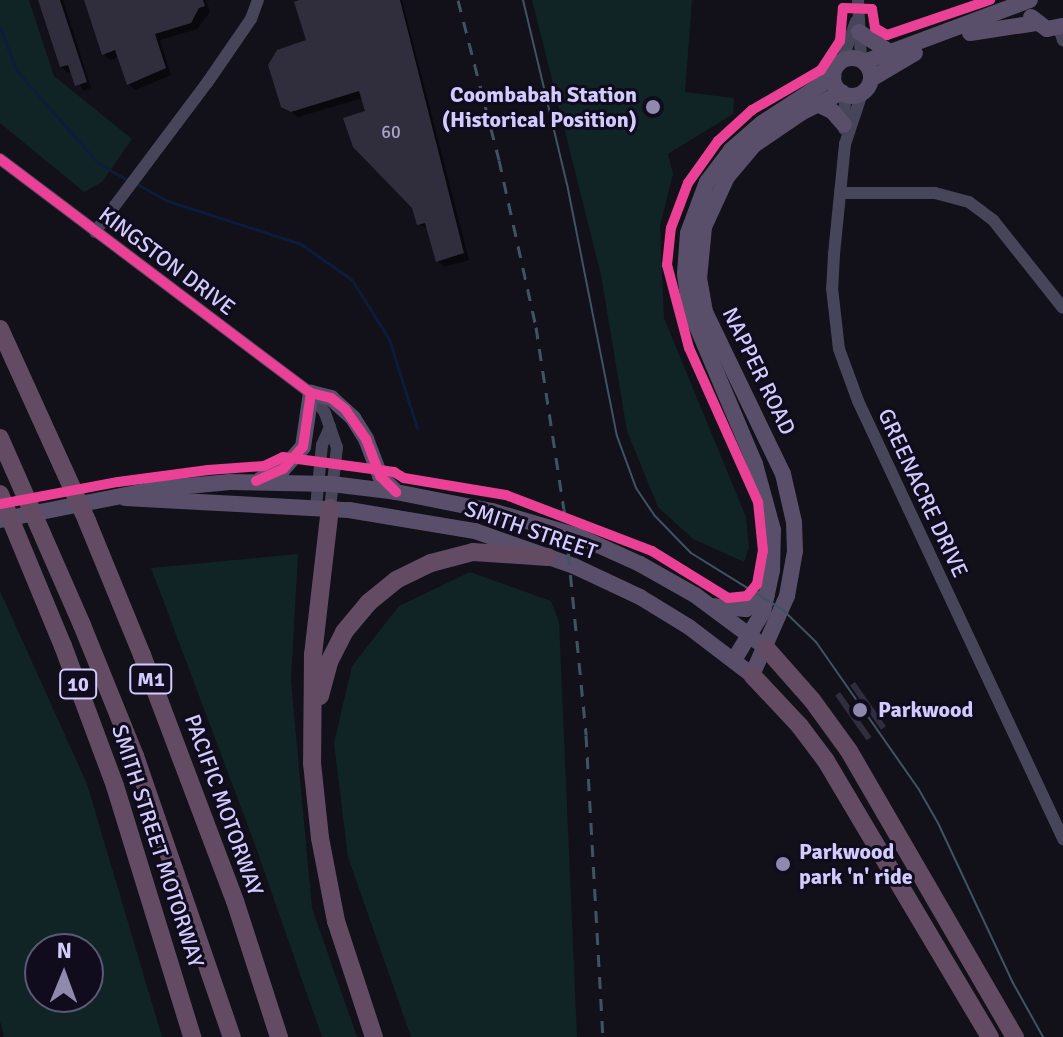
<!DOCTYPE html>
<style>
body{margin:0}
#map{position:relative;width:1063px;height:1037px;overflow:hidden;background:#121019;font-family:Signika,sans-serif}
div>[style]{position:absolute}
.green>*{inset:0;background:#102425}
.shadow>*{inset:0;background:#0007}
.stream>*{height:3px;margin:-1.5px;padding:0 1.5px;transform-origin:1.5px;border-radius:1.5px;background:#0d1c3a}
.building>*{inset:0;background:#302e3c;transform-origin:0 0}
.minor>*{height:12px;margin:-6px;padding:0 6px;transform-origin:6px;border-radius:6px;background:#47455a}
.major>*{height:16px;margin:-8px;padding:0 8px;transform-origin:8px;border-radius:8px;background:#5a4f6b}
.major>.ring{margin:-8px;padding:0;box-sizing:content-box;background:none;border:16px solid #5a4f6b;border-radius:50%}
.highway>*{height:18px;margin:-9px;padding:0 9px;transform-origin:9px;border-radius:9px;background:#634c63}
.tram>*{height:2px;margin:-1px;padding:0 1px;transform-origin:1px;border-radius:1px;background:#405362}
.rail>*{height:3px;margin-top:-1.5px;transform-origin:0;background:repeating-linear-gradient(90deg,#405362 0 12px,transparent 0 22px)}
.cycleway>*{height:10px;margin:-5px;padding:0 5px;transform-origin:5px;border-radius:5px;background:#ea4096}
.dots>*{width:22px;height:22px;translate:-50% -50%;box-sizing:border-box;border:4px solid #100c1d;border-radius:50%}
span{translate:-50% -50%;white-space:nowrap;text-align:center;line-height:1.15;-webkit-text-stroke:6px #100c1d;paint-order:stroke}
.number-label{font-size:18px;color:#aaa4cd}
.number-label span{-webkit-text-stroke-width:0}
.shield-label span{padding:2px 6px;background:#100c1d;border:2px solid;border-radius:6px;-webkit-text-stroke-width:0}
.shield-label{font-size:20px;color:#d2cbfd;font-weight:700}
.poi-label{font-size:22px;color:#d2cbfd;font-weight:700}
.right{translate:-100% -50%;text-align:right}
.left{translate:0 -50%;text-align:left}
.street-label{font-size:22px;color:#d2cbfd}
.north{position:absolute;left:24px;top:933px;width:80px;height:80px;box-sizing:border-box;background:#100c1d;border:2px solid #5e5877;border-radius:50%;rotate:1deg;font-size:22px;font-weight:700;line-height:32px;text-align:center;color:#d2cbfd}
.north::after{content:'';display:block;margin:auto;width:28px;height:36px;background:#8f8aad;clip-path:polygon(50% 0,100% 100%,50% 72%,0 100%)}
</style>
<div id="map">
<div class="green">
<i style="clip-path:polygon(0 0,29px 0,54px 76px,132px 139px,102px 182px,84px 192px,0 123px)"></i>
<i style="clip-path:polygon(532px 0,692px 0,685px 92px,734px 98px,733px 114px,668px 154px,673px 174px,660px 226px,664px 318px,746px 517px,749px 547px,744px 562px,693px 539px,658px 507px,627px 431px,601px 275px)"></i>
<i style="clip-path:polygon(298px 554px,291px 681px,312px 908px,357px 1037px,322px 1037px,254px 842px,151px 568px)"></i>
<i style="clip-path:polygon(470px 572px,551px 601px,559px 622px,577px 1037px,411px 1037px,348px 857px,334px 743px,352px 666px,399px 606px)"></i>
<i style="clip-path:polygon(evenodd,0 591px,87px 784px,162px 1037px,4px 1037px,0 1021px,0 591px,40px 949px,88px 949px,88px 997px,40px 997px,40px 949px)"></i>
</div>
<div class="shadow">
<i style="clip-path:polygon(40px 0,63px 0,91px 88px,83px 91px,73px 71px,68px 73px,61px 66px)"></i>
<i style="clip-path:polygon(86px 0,210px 0,206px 1px,210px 12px,197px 29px,160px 40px,171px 75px,135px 90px,129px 84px,119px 57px,110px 60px,104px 54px)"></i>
<i style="clip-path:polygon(303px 0,402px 0,469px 260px,444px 267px,438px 261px,429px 229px,419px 224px,363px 98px,298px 117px,283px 106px,309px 41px)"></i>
</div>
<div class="stream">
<i style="left:0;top:27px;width:46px;rotate:69.6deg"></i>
<i style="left:16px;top:70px;width:125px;rotate:48.6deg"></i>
<i style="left:99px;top:164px;width:35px;rotate:29deg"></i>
<i style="left:137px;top:184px;width:35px;rotate:29deg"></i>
<i style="left:168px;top:201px;width:140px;rotate:17.9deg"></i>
<i style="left:301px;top:244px;width:62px;rotate:35.2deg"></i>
<i style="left:352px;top:280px;width:70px;rotate:57.9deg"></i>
<i style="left:389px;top:339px;width:93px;rotate:72.5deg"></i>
</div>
<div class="building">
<i style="clip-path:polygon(38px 0,60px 0,87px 82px,75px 86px,68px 65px,60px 67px)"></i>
<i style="clip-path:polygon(84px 0,203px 0,205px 6px,199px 8px,191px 23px,155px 34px,166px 68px,127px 85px,115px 50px,102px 55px)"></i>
<i style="clip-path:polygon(299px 0,400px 0,464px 253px,436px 262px,425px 223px,417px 225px,412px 208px,353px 147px,343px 118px,365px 111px,359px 91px,291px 112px,281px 107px,268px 65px,277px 50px,306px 40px,294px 2px)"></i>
<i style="left:855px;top:682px;width:54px;height:6px;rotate:55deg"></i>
<i style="left:840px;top:692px;width:55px;height:6px;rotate:55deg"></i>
</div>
<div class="minor">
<i style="left:858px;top:0;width:60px;rotate:87.1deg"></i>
<i style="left:1059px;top:28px;width:13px;rotate:72deg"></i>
<i style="left:842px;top:61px;width:42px;rotate:-70.7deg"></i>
<i style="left:862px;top:93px;width:54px;rotate:108.4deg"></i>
<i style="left:845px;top:144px;width:111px;rotate:95.7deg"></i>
<i style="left:834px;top:254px;width:34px;rotate:93deg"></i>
<i style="left:832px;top:288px;width:61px;rotate:83.5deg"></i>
<i style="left:839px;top:349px;width:55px;rotate:69.9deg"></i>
<i style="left:858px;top:401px;width:484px;rotate:64.9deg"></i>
<i style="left:844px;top:129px;width:35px;rotate:-88deg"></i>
<i style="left:0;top:159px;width:389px;rotate:37deg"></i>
<i style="left:311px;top:393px;width:24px;rotate:55deg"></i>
<i style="left:325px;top:413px;width:36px;rotate:71deg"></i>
<i style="left:337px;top:447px;width:61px;rotate:96.5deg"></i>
<i style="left:840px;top:193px;width:95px"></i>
<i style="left:935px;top:193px;width:35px;rotate:15deg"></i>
<i style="left:969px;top:202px;width:30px;rotate:37deg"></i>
<i style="left:993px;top:220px;width:112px;rotate:51.5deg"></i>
<i style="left:95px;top:232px;width:186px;rotate:-53.1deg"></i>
<i style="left:207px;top:83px;width:78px;rotate:-55.5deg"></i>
<i style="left:251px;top:19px;width:20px;rotate:-70deg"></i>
<i style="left:316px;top:507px;width:62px;rotate:-84.5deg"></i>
<i style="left:322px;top:445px;width:20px;rotate:-66deg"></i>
</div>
<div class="major">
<i style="left:1031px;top:17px;width:20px;rotate:37deg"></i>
<i style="left:1047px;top:29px;width:16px;rotate:-11deg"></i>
<i style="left:859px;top:32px;width:37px;rotate:33deg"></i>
<i style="left:970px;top:33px;width:67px;rotate:-8.6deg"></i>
<i class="ring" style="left:833px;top:58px;width:22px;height:22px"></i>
<i style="left:864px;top:62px;width:177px;rotate:-20.5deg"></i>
<i style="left:871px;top:79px;width:51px;rotate:-30.6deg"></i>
<i style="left:817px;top:104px;width:17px;rotate:25deg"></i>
<i style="left:832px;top:111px;width:18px;rotate:49deg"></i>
<i style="left:261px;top:479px;width:24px;rotate:-24deg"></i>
<i style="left:283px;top:469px;width:30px;rotate:-48deg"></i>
<i style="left:303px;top:447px;width:55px;rotate:-81.6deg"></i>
<i style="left:311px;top:393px;width:21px;rotate:14deg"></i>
<i style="left:331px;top:398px;width:30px;rotate:42deg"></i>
<i style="left:353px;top:418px;width:25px;rotate:58deg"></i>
<i style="left:366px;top:439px;width:40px;rotate:69deg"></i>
<i style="left:380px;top:476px;width:23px;rotate:45deg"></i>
<i style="left:125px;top:498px;width:224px;rotate:3.1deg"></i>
<i style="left:349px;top:510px;width:128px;rotate:9.5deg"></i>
<i style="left:475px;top:531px;width:105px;rotate:19.5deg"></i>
<i style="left:574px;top:566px;width:73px;rotate:25.2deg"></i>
<i style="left:640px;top:597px;width:57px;rotate:31.5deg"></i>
<i style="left:689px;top:627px;width:79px;rotate:37.3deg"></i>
<i style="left:752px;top:675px;width:86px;rotate:-66.1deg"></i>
<i style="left:787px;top:596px;width:46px;rotate:-79.9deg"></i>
<i style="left:795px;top:551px;width:29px;rotate:-92deg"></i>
<i style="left:794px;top:522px;width:49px;rotate:-102.9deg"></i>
<i style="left:783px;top:474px;width:180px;rotate:-115.7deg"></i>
<i style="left:705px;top:312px;width:34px;rotate:-100deg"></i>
<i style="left:699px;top:279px;width:52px;rotate:-84.5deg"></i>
<i style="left:704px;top:227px;width:55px;rotate:-65.3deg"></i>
<i style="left:727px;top:177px;width:42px;rotate:-49.8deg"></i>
<i style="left:754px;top:145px;width:57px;rotate:-34.2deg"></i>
<i style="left:801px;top:113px;width:46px;rotate:-27.1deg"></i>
<i style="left:0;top:520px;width:159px;rotate:-11.2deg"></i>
<i style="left:156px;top:489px;width:74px;rotate:-5.4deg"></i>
<i style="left:230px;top:482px;width:102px;rotate:1.1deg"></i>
<i style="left:332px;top:484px;width:64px;rotate:7.1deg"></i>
<i style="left:396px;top:492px;width:98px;rotate:11.2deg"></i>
<i style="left:492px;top:511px;width:90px;rotate:16.2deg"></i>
<i style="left:578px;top:536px;width:68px;rotate:24.3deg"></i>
<i style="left:640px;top:564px;width:63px;rotate:29.4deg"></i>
<i style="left:695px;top:595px;width:89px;rotate:36.7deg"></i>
<i style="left:711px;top:606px;width:35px;rotate:5deg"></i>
<i style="left:746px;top:609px;width:25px;rotate:-34deg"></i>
<i style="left:734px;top:660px;width:56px;rotate:-58.9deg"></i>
<i style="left:763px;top:612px;width:43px;rotate:-77.9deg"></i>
<i style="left:772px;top:570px;width:40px;rotate:-88.6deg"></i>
<i style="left:773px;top:530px;width:68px;rotate:-105.3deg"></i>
<i style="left:755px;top:464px;width:167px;rotate:-112.9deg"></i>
<i style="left:690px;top:310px;width:37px;rotate:-98deg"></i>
<i style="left:685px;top:273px;width:40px;rotate:-85.7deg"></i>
<i style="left:688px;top:233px;width:54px;rotate:-69.6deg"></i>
<i style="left:707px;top:182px;width:40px;rotate:-53deg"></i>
<i style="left:731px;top:150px;width:41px;rotate:-41.1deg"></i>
<i style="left:762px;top:123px;width:85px;rotate:-32.9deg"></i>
</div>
<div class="highway">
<i style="left:0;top:329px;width:211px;rotate:65.6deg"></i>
<i style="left:87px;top:521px;width:145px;rotate:67.7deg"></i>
<i style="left:142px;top:655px;width:263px;rotate:69.3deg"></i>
<i style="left:235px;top:901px;width:143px;rotate:72.1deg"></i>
<i style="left:0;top:438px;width:204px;rotate:66.3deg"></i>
<i style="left:82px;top:625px;width:141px;rotate:68deg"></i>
<i style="left:135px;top:756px;width:297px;rotate:71deg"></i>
<i style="left:0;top:494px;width:165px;rotate:67.5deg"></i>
<i style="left:63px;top:646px;width:149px;rotate:69.6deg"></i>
<i style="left:115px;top:786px;width:263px;rotate:72.9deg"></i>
<i style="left:330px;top:508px;width:147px;rotate:96.6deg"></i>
<i style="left:313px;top:654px;width:109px;rotate:90.5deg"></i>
<i style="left:312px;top:763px;width:75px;rotate:83.9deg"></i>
<i style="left:320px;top:838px;width:85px;rotate:79.1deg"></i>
<i style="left:336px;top:921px;width:122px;rotate:71.9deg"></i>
<i style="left:766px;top:648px;width:69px;rotate:48.5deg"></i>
<i style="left:812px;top:700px;width:63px;rotate:54deg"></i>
<i style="left:849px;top:751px;width:331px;rotate:59.9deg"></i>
<i style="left:752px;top:675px;width:69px;rotate:46.8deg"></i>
<i style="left:799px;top:725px;width:45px;rotate:53.1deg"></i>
<i style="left:826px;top:761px;width:321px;rotate:59.3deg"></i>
<i style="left:320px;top:696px;width:35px;rotate:-75deg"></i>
<i style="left:329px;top:662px;width:34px;rotate:-63deg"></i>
<i style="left:344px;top:632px;width:38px;rotate:-50deg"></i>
<i style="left:368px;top:603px;width:36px;rotate:-39deg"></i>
<i style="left:396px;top:580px;width:39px;rotate:-26deg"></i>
<i style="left:431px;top:563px;width:43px;rotate:-14.7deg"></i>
<i style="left:473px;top:552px;width:75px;rotate:3.8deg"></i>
</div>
<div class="tram">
<i style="left:523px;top:0;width:189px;rotate:76.6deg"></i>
<i style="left:567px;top:184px;width:257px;rotate:78.8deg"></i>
<i style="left:617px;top:436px;width:55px;rotate:69.9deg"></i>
<i style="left:636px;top:488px;width:32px;rotate:56deg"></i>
<i style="left:654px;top:515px;width:53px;rotate:45.8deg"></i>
<i style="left:691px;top:553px;width:108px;rotate:31.8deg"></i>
<i style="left:783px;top:610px;width:46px;rotate:44.1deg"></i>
<i style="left:816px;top:642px;width:178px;rotate:55.1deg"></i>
<i style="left:918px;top:788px;width:40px;rotate:60.3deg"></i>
<i style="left:938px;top:823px;width:177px;rotate:64.9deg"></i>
<i style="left:1013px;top:983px;width:62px;rotate:60.9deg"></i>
</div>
<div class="rail">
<i style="left:458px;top:0;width:165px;rotate:75.6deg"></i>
<i style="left:499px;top:160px;width:171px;rotate:77.5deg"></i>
<i style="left:536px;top:327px;width:184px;rotate:81.3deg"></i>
<i style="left:564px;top:509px;width:227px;rotate:84.4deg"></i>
<i style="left:586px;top:735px;width:302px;rotate:86.8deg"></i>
</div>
<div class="cycleway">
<i style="left:0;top:159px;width:389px;rotate:37deg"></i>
<i style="left:311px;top:393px;width:21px;rotate:14deg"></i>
<i style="left:331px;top:398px;width:18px;rotate:38deg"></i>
<i style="left:345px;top:409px;width:37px;rotate:55deg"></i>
<i style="left:366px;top:439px;width:40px;rotate:69deg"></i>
<i style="left:380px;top:476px;width:23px;rotate:45deg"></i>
<i style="left:256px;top:481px;width:30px;rotate:-24deg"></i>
<i style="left:283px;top:469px;width:30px;rotate:-48deg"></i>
<i style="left:303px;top:447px;width:55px;rotate:-81.6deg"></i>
<i style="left:0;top:504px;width:120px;rotate:-10.6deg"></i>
<i style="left:118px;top:482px;width:91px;rotate:-7.6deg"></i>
<i style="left:208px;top:470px;width:56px;rotate:-4.1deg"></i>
<i style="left:264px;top:466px;width:21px;rotate:-25deg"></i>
<i style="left:283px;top:457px;width:112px;rotate:7.7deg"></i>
<i style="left:394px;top:472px;width:12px;rotate:31deg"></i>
<i style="left:404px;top:478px;width:103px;rotate:9.5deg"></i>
<i style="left:506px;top:495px;width:156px;rotate:21deg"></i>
<i style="left:652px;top:551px;width:89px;rotate:31.7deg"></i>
<i style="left:728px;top:598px;width:19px;rotate:-6deg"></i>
<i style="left:747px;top:596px;width:16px;rotate:-50deg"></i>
<i style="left:757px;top:584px;width:34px;rotate:-80deg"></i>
<i style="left:763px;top:551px;width:49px;rotate:-95.8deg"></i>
<i style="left:758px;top:502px;width:169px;rotate:-114.1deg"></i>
<i style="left:689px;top:348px;width:86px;rotate:-104.8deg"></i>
<i style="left:667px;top:265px;width:37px;rotate:-84deg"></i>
<i style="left:671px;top:228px;width:48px;rotate:-69.3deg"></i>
<i style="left:688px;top:183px;width:52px;rotate:-54.5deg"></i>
<i style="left:718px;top:141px;width:46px;rotate:-42.4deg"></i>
<i style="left:752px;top:110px;width:80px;rotate:-30.1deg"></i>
<i style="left:821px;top:70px;width:35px;rotate:-57deg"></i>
<i style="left:840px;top:41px;width:33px;rotate:-85deg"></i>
<i style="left:843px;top:8px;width:29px;rotate:2deg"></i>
<i style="left:872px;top:9px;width:19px;rotate:81deg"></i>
<i style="left:875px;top:28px;width:14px;rotate:30deg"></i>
<i style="left:887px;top:35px;width:109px;rotate:-18.8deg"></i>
</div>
<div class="dots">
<i style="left:653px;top:107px;background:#8f8aad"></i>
<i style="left:860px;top:710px;background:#8f8aad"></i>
<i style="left:783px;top:864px;background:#8f8aad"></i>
</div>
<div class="number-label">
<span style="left:391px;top:132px">60</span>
</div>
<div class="shield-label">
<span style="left:151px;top:679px">M1</span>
<span style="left:78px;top:684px">10</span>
</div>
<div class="poi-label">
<span class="right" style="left:637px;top:107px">Coombabah Station<br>(Historical Position)</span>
<span class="left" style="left:878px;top:710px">Parkwood</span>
<span class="left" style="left:799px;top:864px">Parkwood<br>park 'n' ride</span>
</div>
<div class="street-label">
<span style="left:167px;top:261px;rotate:37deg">KINGSTON DRIVE</span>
<span style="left:759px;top:371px;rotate:64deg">NAPPER ROAD</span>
<span style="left:923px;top:493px;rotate:65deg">GREENACRE DRIVE</span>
<span style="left:531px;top:530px;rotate:19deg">SMITH STREET</span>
<span style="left:224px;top:805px;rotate:70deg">PACIFIC MOTORWAY</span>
<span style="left:158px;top:846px;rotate:72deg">SMITH STREET MOTORWAY</span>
</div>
<div class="north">N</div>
</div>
